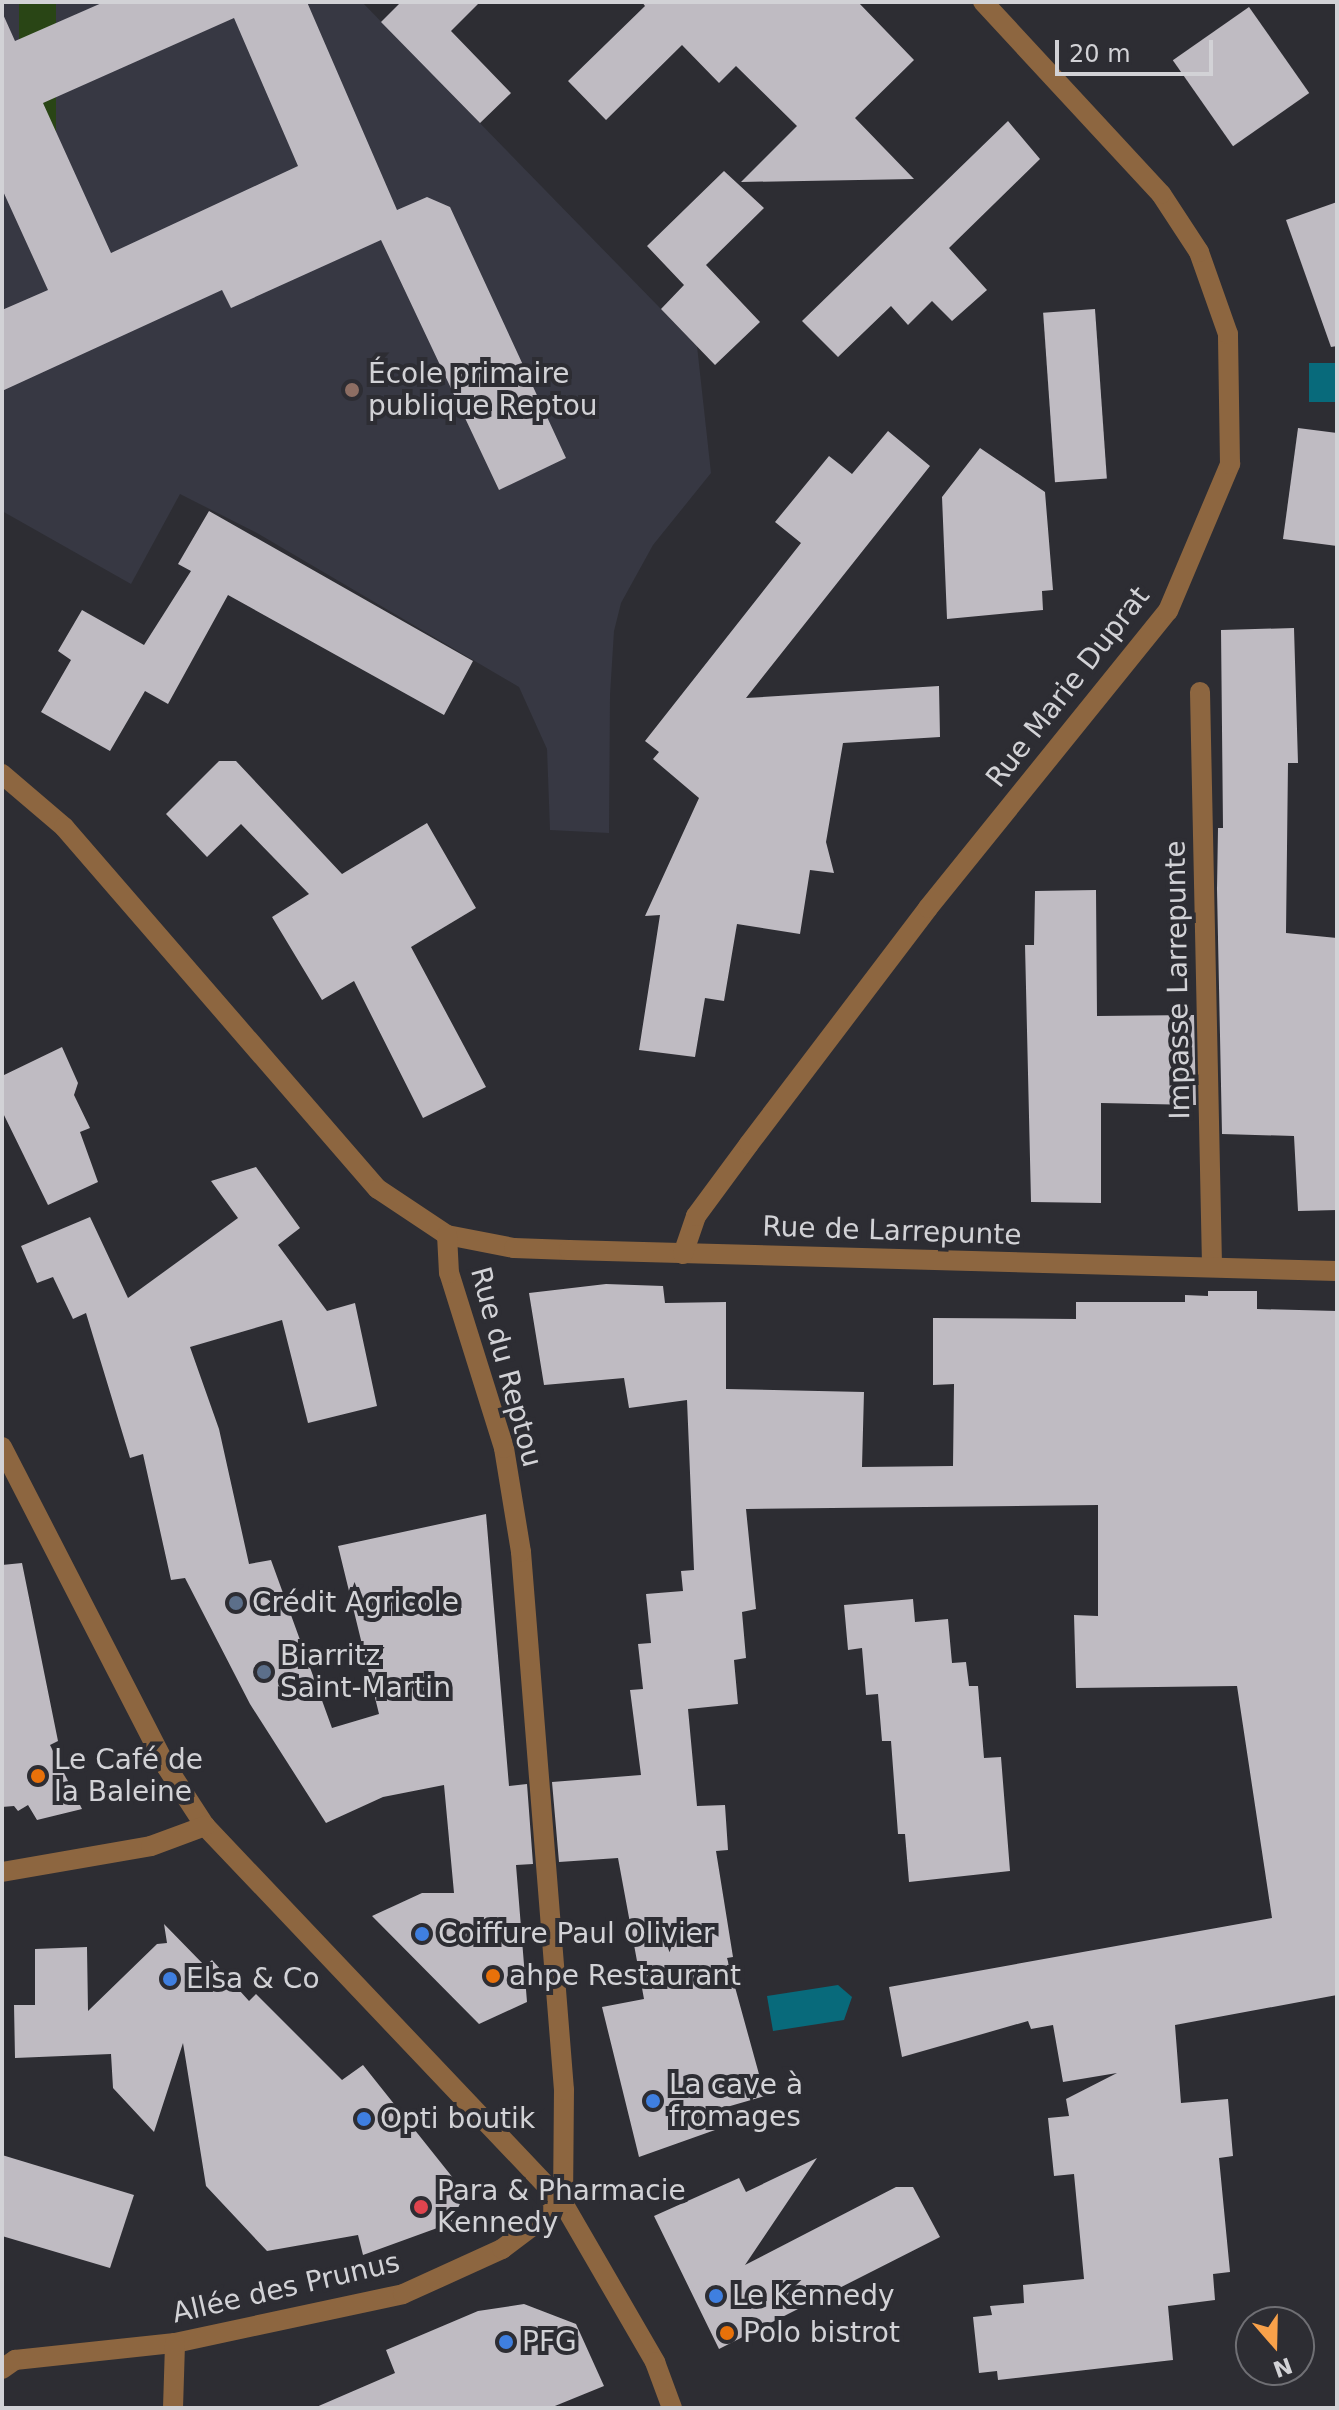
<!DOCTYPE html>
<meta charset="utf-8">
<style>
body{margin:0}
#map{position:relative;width:1339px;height:2410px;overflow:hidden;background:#2d2d33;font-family:"DejaVu Sans",sans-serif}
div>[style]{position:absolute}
.built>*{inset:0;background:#373843}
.green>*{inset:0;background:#294515;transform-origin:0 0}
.water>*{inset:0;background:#086a7b;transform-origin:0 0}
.building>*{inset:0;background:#bfbbc2;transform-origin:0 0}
.minor>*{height:20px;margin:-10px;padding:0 10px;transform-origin:10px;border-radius:10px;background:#8d6640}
.dots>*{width:22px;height:22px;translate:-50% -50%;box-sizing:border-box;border:4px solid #2d2d33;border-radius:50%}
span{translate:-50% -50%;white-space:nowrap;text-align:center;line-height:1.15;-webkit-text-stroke:8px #2d2d33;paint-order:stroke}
.poi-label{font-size:28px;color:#d2d2d6}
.left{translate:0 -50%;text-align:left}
.street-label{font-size:28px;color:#d2d2d6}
.frame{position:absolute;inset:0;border:4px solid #d2d2d6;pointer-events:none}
.north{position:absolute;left:1235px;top:2306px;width:80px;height:80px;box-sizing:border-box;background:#2d2d33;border:2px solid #6f6f74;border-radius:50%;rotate:160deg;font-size:22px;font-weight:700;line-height:32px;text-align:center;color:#d2d2d6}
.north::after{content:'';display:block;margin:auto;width:28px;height:36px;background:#f8a14a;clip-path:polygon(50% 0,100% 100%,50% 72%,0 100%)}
.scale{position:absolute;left:1055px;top:40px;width:158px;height:36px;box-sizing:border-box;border:4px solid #d2d2d6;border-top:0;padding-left:10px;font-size:24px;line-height:28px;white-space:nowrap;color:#d2d2d6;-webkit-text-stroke:6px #2d2d33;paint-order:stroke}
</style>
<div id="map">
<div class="built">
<i style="clip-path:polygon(2px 2px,362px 2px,697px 346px,711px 473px,653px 545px,621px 603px,614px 631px,610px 695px,609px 833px,550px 830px,547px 749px,519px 687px,257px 533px,180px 494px,131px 584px,2px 511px)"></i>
</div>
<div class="green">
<i style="left:19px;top:2px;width:37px;height:173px"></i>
</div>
<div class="water">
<i style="left:1337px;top:363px;width:39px;height:28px;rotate:90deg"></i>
<i style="clip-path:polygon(838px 1985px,852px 1997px,844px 2020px,773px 2031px,767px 1996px)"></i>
</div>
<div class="building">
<i style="clip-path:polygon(evenodd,104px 2px,307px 2px,397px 210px,427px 197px,450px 207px,566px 458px,499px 490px,381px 240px,231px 308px,222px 290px,2px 391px,2px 310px,48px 290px,2px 189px,2px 12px,15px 41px,104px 2px,234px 18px,298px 166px,111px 253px,43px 103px,234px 18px)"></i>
<i style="clip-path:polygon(401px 2px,480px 2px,451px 31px,511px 93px,480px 123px,381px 22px)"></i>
<i style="clip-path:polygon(642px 2px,858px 2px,914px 60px,855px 118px,914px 179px,741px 182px,797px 126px,736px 66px,719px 83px,682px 45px,606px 120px,568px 81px,645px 6px)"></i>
<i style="left:1249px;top:7px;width:105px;height:93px;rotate:55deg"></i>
<i style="clip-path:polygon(1008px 121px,1040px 159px,949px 248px,987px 290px,952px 321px,932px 301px,908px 325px,891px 306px,838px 357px,802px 321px)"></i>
<i style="clip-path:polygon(724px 171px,764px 208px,706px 265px,760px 322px,715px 365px,661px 309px,684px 285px,647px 246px)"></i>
<i style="clip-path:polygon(1337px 202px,1337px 346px,1331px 347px,1286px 220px)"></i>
<i style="left:1095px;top:309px;width:170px;height:52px;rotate:86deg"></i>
<i style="clip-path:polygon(1298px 428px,1337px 433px,1337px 546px,1283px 539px)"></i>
<i style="clip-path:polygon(888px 431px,930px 466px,746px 698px,939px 686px,940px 737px,843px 743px,826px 842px,834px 873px,810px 870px,800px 934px,737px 924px,724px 1001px,705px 998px,695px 1057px,639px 1050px,660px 915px,645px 916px,699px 798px,653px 759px,659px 752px,645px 741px,801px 543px,775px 522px,829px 456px,852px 474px)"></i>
<i style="clip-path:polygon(980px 448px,1045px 492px,1053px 590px,1042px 591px,1043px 610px,947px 619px,942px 497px)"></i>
<i style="clip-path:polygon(209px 511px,473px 661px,444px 715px,228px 595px,168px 704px,145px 691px,110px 751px,41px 712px,71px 660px,58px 651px,82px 610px,144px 645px,191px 571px,178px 564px)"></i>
<i style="clip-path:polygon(1294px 628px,1298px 763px,1288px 763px,1286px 933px,1337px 938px,1337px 1210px,1298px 1211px,1294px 1136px,1222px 1134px,1217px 889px,1218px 828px,1223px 828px,1221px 630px)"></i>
<i style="clip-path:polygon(219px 761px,236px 761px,342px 874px,427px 823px,476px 908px,411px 947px,486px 1087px,423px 1118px,354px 981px,322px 1000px,272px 917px,309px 894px,241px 824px,207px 857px,166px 814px)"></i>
<i style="clip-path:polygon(1096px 890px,1097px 1016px,1194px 1015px,1196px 1105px,1101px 1103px,1101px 1203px,1031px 1202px,1025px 945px,1034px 945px,1035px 891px)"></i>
<i style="clip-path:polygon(62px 1047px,78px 1083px,74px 1095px,90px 1128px,80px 1132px,98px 1182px,48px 1205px,2px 1111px,2px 1076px)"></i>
<i style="clip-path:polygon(256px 1167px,300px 1228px,278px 1245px,327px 1311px,355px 1303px,377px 1406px,308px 1423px,282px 1320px,190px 1347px,219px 1429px,249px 1564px,271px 1560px,332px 1728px,379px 1714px,338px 1546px,486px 1514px,509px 1786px,527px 1784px,533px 1864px,516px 1865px,527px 2002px,479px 2024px,372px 1916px,422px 1893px,454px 1893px,444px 1785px,383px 1797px,326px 1823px,250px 1704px,185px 1578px,171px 1580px,143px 1454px,130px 1458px,86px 1313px,73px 1319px,53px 1277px,37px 1283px,21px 1246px,90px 1217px,128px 1298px,238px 1218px,211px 1181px)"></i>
<i style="clip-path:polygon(606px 1284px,663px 1286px,665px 1303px,726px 1302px,726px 1389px,864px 1392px,862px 1467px,953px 1466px,954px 1384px,933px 1385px,933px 1318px,1076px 1319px,1076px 1302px,1185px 1302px,1185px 1295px,1208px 1296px,1208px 1291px,1257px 1291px,1257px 1309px,1337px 1311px,1337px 1995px,1175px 2025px,1181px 2103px,1228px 2099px,1233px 2156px,1219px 2158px,1230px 2272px,1213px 2274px,1215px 2300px,1168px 2306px,1173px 2360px,998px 2380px,997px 2371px,979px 2373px,973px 2317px,992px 2315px,990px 2306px,1024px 2303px,1023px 2285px,1084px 2279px,1074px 2174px,1054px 2176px,1048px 2118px,1069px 2116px,1066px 2099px,1117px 2073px,1063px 2082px,1053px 2025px,1031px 2029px,1028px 2021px,902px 2057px,889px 1987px,1272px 1918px,1237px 1686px,1076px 1688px,1074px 1615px,1098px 1616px,1098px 1505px,746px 1509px,756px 1609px,742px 1612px,746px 1658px,734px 1660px,738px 1704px,688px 1709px,697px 1806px,725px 1805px,728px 1850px,716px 1851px,733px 1957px,727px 1958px,765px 2096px,706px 2113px,715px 2130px,639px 2157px,602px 2007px,644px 1999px,618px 1858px,559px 1862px,552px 1782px,641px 1775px,630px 1690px,643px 1689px,638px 1644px,651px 1643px,646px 1594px,683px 1591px,681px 1571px,694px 1570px,687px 1400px,629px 1408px,624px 1378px,544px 1385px,529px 1293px)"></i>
<i style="clip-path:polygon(22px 1563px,58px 1741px,50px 1745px,82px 1809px,37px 1820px,28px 1805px,18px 1811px,14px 1806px,2px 1807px,2px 1565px)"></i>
<i style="clip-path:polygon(913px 1599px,915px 1622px,948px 1619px,952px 1663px,966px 1662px,969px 1686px,978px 1686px,984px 1758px,1001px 1757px,1010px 1871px,909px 1882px,905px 1834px,898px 1834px,891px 1741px,882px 1741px,878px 1694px,866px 1695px,862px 1648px,848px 1650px,844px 1605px)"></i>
<i style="clip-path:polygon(164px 1924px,205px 1966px,212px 1960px,249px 2001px,256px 1994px,342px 2080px,363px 2065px,465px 2193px,451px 2223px,363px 2255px,358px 2235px,267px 2251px,206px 2186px,183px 2043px,154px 2132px,113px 2088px,111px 2054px,15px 2058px,14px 2005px,35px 2005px,35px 1949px,87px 1947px,88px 2011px,157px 1944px,167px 1943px)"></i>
<i style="clip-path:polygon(2px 2155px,134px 2195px,110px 2268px,2px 2236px)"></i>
<i style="clip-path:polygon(817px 2158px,745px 2265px,896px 2187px,913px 2187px,940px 2237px,719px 2349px,654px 2216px,739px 2178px,746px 2192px)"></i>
<i style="clip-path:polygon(524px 2304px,576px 2324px,604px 2386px,550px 2408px,314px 2408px,395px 2373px,386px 2350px,478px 2311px)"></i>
</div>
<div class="minor">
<i style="left:1200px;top:692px;width:575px;rotate:88.8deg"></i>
<i style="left:2px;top:774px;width:82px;rotate:40.5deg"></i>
<i style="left:64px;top:827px;width:479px;rotate:49.1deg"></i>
<i style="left:378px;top:1189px;width:83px;rotate:33.7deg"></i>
<i style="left:447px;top:1235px;width:68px;rotate:11deg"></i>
<i style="left:514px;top:1248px;width:55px;rotate:2.1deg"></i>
<i style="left:569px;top:1250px;width:768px;rotate:1.57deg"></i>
<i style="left:683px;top:1254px;width:40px;rotate:-71.1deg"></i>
<i style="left:696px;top:1216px;width:89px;rotate:-53.6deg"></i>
<i style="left:749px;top:1144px;width:296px;rotate:-52.8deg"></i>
<i style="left:928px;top:908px;width:382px;rotate:-51.1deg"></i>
<i style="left:1168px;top:611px;width:160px;rotate:-67.1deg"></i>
<i style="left:1230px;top:464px;width:130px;rotate:-90.9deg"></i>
<i style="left:1228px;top:334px;width:87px;rotate:-109.5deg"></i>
<i style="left:1199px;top:252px;width:69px;rotate:-123.2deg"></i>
<i style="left:1161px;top:194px;width:262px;rotate:-132.8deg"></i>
<i style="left:2px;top:1447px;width:359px;rotate:62.8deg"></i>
<i style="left:166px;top:1766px;width:72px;rotate:57deg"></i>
<i style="left:205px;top:1826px;width:520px;rotate:46.48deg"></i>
<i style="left:563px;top:2203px;width:184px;rotate:59.9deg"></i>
<i style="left:655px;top:2362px;width:49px;rotate:69.7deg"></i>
<i style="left:2px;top:1872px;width:151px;rotate:-9.9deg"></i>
<i style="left:151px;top:1846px;width:58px;rotate:-20.3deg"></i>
<i style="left:2px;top:2369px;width:16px;rotate:-35deg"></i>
<i style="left:15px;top:2360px;width:161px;rotate:-6.1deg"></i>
<i style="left:175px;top:2343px;width:233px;rotate:-12.1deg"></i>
<i style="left:403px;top:2294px;width:109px;rotate:-24.4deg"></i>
<i style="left:502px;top:2249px;width:76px;rotate:-37deg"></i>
<i style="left:563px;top:2203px;width:113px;rotate:-89.5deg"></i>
<i style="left:564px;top:2090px;width:540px;rotate:-94.57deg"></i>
<i style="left:521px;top:1552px;width:105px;rotate:-99.3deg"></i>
<i style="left:504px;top:1448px;width:183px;rotate:-107.4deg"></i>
<i style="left:449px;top:1273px;width:38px;rotate:-93deg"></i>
<i style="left:173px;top:2408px;width:65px;rotate:-88.2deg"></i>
</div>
<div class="dots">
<i style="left:352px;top:390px;background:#8d6e63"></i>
<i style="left:236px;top:1603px;background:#5c6f8a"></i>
<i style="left:264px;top:1672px;background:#5c6f8a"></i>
<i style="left:38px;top:1776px;background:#e8710a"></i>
<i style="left:422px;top:1934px;background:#3f7fe0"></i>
<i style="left:493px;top:1976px;background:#e8710a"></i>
<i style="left:170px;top:1979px;background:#3f7fe0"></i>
<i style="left:653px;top:2101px;background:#3f7fe0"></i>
<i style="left:364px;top:2119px;background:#3f7fe0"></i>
<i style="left:421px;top:2207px;background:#e0444e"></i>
<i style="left:716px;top:2296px;background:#3f7fe0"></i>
<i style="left:727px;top:2333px;background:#e8710a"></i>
<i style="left:506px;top:2342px;background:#3f7fe0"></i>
</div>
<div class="poi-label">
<span class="left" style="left:368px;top:390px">École primaire<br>publique Reptou</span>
<span class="left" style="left:252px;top:1603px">Crédit Agricole</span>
<span class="left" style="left:280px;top:1672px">Biarritz<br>Saint-Martin</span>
<span class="left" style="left:54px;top:1776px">Le Café de<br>la Baleine</span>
<span class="left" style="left:438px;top:1934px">Coiffure Paul Olivier</span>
<span class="left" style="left:509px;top:1976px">ahpe Restaurant</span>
<span class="left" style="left:186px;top:1979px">Elsa &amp; Co</span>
<span class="left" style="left:669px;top:2101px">La cave à<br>fromages</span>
<span class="left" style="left:380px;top:2119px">Opti boutik</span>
<span class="left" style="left:437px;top:2207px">Para &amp; Pharmacie<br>Kennedy</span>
<span class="left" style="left:732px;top:2296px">Le Kennedy</span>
<span class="left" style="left:743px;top:2333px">Polo bistrot</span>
<span class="left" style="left:522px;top:2342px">PFG</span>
</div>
<div class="street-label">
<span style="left:1068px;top:687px;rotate:-52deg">Rue Marie Duprat</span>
<span style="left:1178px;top:980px;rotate:-91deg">Impasse Larrepunte</span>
<span style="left:892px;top:1231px;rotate:2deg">Rue de Larrepunte</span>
<span style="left:506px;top:1367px;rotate:75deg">Rue du Reptou</span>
<span style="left:286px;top:2288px;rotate:-13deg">Allée des Prunus</span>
</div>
<div class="frame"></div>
<div class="north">N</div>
<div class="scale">20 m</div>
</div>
